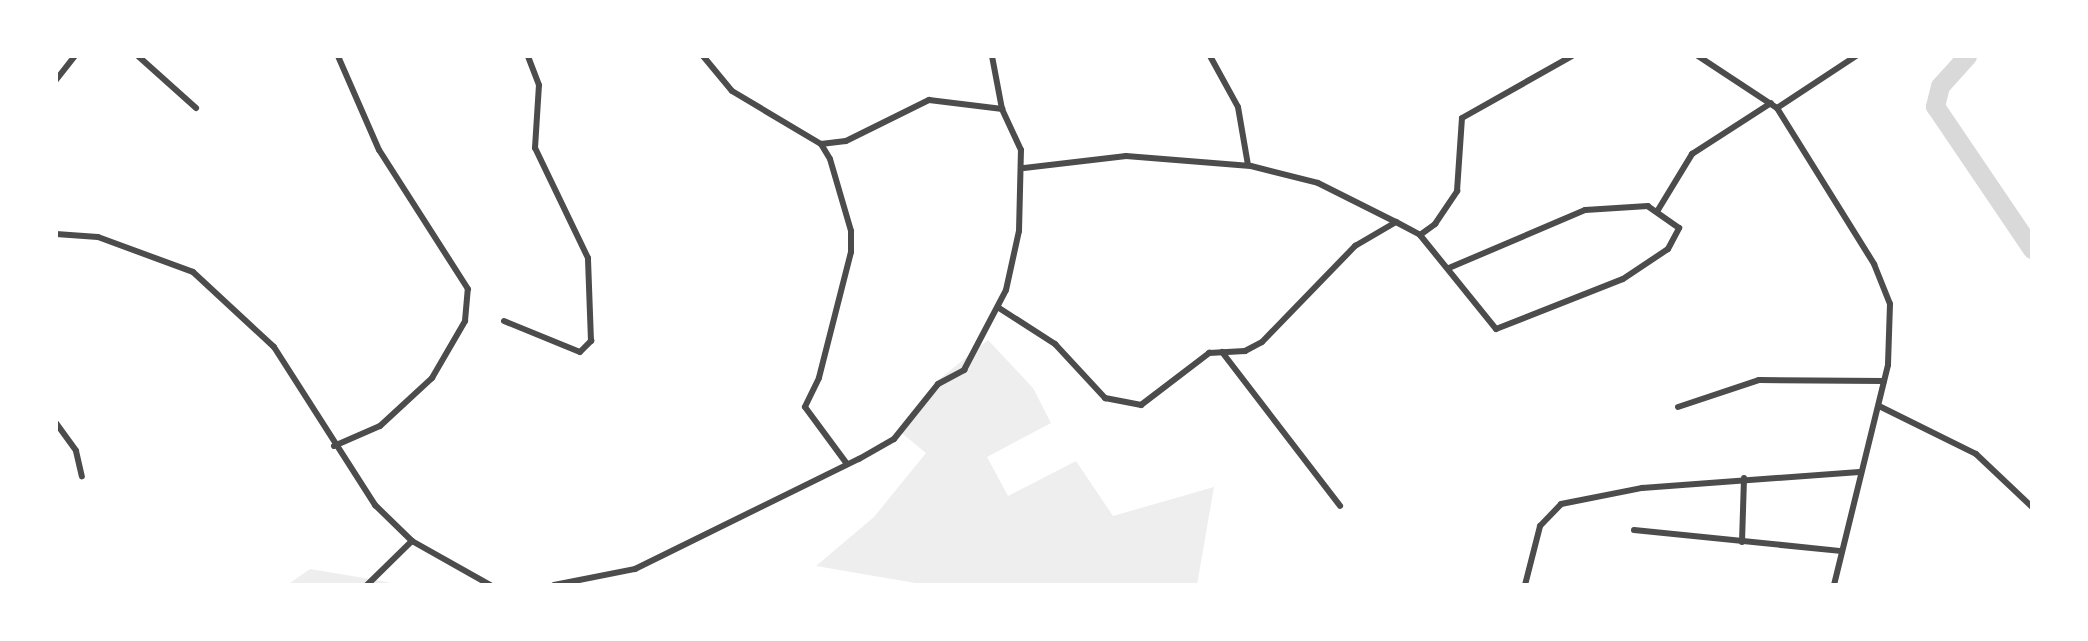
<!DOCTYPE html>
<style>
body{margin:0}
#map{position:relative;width:2088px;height:641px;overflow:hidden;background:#fff;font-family:Overpass,sans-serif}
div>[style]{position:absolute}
.green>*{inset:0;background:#eee}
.river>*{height:19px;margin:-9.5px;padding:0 9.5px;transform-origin:9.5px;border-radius:9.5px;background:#d9d9d9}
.minor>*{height:6px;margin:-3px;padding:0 3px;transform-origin:3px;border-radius:3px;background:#4c4c4c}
span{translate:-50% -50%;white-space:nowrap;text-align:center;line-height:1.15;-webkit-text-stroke:6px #fff;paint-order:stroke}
.frame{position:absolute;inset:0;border:58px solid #fff;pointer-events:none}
</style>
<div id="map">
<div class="green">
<i style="clip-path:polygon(988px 340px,1033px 388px,1051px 423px,987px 457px,1008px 496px,1076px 461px,1113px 516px,1214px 487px,1197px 585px,927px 585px,816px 566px,874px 517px,926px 453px,898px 430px,937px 381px)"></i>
<i style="clip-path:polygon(310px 569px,376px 580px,401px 585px,287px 585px)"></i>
</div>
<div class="river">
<i style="left:1967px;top:56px;width:40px;rotate:132deg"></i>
<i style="left:1940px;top:86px;width:21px;rotate:104deg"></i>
<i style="left:1935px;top:106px;width:173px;rotate:55.9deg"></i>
</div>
<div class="minor">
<i style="left:138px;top:56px;width:78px;rotate:41.9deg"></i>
<i style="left:703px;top:56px;width:45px;rotate:50.4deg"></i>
<i style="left:732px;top:91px;width:104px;rotate:30.8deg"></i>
<i style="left:821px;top:144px;width:17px;rotate:59deg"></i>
<i style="left:830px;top:159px;width:75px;rotate:73.7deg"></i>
<i style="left:851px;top:231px;width:21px;rotate:90deg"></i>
<i style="left:851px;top:252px;width:130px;rotate:104.3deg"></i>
<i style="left:819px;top:378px;width:32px;rotate:116deg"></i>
<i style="left:805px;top:407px;width:71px;rotate:53.6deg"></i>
<i style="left:1210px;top:56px;width:58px;rotate:61.2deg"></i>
<i style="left:1238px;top:107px;width:59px;rotate:80.2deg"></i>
<i style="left:1698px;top:56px;width:95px;rotate:33.4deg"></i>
<i style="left:1777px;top:108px;width:184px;rotate:58.1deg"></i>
<i style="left:1874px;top:264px;width:43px;rotate:68.2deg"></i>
<i style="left:1890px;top:304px;width:61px;rotate:91.9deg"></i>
<i style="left:1888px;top:365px;width:227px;rotate:103.8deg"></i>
<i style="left:56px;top:80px;width:31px;rotate:-52deg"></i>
<i style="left:1777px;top:108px;width:95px;rotate:-33.4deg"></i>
<i style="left:821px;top:144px;width:25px;rotate:-7deg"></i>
<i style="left:846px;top:141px;width:93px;rotate:-26.3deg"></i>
<i style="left:929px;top:100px;width:74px;rotate:7deg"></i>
<i style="left:1024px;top:168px;width:103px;rotate:-6.7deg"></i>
<i style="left:1126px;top:156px;width:125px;rotate:4.6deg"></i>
<i style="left:1251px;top:166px;width:69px;rotate:14.2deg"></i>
<i style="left:1318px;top:183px;width:87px;rotate:26.6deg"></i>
<i style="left:1658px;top:210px;width:66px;rotate:-58.7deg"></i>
<i style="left:1692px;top:154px;width:94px;rotate:-32.8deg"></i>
<i style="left:56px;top:234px;width:42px;rotate:4.1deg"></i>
<i style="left:98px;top:237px;width:101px;rotate:20.2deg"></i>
<i style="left:193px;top:272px;width:110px;rotate:42.8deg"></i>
<i style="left:274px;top:347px;width:188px;rotate:57.4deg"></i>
<i style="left:375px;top:505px;width:52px;rotate:44.2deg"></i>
<i style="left:412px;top:541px;width:90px;rotate:29.4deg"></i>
<i style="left:1420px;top:235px;width:121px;rotate:51deg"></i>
<i style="left:1496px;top:329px;width:136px;rotate:-21.5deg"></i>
<i style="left:1623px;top:279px;width:54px;rotate:-33.7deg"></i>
<i style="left:1668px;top:249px;width:24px;rotate:-62deg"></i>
<i style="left:1679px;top:228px;width:38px;rotate:-145deg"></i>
<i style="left:1648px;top:206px;width:63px;rotate:176.4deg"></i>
<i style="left:1585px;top:210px;width:148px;rotate:156.9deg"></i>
<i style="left:999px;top:308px;width:67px;rotate:32.7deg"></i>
<i style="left:1055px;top:344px;width:74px;rotate:47.2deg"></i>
<i style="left:1105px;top:398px;width:37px;rotate:11deg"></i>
<i style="left:1141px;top:405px;width:86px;rotate:-37.4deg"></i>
<i style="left:1209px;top:353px;width:36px;rotate:-3deg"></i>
<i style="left:1245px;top:351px;width:19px;rotate:-28deg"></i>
<i style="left:1262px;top:342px;width:134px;rotate:-45.9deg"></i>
<i style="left:1355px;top:246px;width:48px;rotate:-30.3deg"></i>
<i style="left:1396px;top:222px;width:27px;rotate:28deg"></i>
<i style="left:1420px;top:235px;width:19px;rotate:-36deg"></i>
<i style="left:1435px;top:224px;width:40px;rotate:-56deg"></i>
<i style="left:1457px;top:191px;width:73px;rotate:-86.1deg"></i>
<i style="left:1462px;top:118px;width:126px;rotate:-29.4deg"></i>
<i style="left:504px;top:321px;width:82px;rotate:22.2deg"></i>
<i style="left:580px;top:352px;width:16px;rotate:-45deg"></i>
<i style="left:591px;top:341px;width:83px;rotate:-92.1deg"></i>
<i style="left:588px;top:258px;width:122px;rotate:-115.7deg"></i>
<i style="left:535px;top:148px;width:63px;rotate:-86.4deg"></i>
<i style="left:539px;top:85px;width:31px;rotate:-111deg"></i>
<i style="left:1222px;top:352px;width:194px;rotate:52.5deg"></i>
<i style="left:1879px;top:406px;width:108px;rotate:26.3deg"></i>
<i style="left:1976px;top:454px;width:77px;rotate:43.4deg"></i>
<i style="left:1678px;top:407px;width:85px;rotate:-18.4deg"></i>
<i style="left:1759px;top:380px;width:125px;rotate:0.5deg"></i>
<i style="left:56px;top:423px;width:34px;rotate:54deg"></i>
<i style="left:76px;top:451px;width:26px;rotate:77deg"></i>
<i style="left:334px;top:446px;width:50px;rotate:-23.5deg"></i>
<i style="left:380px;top:426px;width:71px;rotate:-42.7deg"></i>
<i style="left:432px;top:378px;width:66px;rotate:-59.9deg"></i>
<i style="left:465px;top:321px;width:32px;rotate:-85deg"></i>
<i style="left:468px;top:289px;width:165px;rotate:-122.6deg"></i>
<i style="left:379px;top:150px;width:103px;rotate:-113.6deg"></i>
<i style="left:1634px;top:530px;width:209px;rotate:5.8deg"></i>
<i style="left:1742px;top:542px;width:64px;rotate:-88.2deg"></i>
<i style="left:367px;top:585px;width:63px;rotate:-44.4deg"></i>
<i style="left:554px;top:585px;width:83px;rotate:-11.2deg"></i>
<i style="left:635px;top:569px;width:250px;rotate:-26.2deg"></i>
<i style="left:859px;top:459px;width:40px;rotate:-29.7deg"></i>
<i style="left:894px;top:439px;width:70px;rotate:-51.3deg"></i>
<i style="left:938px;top:384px;width:30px;rotate:-28deg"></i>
<i style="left:964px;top:370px;width:90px;rotate:-62.3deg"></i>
<i style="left:1006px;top:290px;width:60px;rotate:-77.6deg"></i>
<i style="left:1019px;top:231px;width:81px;rotate:-88.6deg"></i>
<i style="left:1021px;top:150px;width:45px;rotate:-114.9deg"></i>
<i style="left:1002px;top:109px;width:54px;rotate:-100.7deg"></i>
<i style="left:1525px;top:585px;width:61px;rotate:-75.7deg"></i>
<i style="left:1540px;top:526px;width:30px;rotate:-46deg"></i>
<i style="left:1561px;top:504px;width:83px;rotate:-11.2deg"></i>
<i style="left:1642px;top:488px;width:218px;rotate:-4.2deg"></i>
</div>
<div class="frame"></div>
</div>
